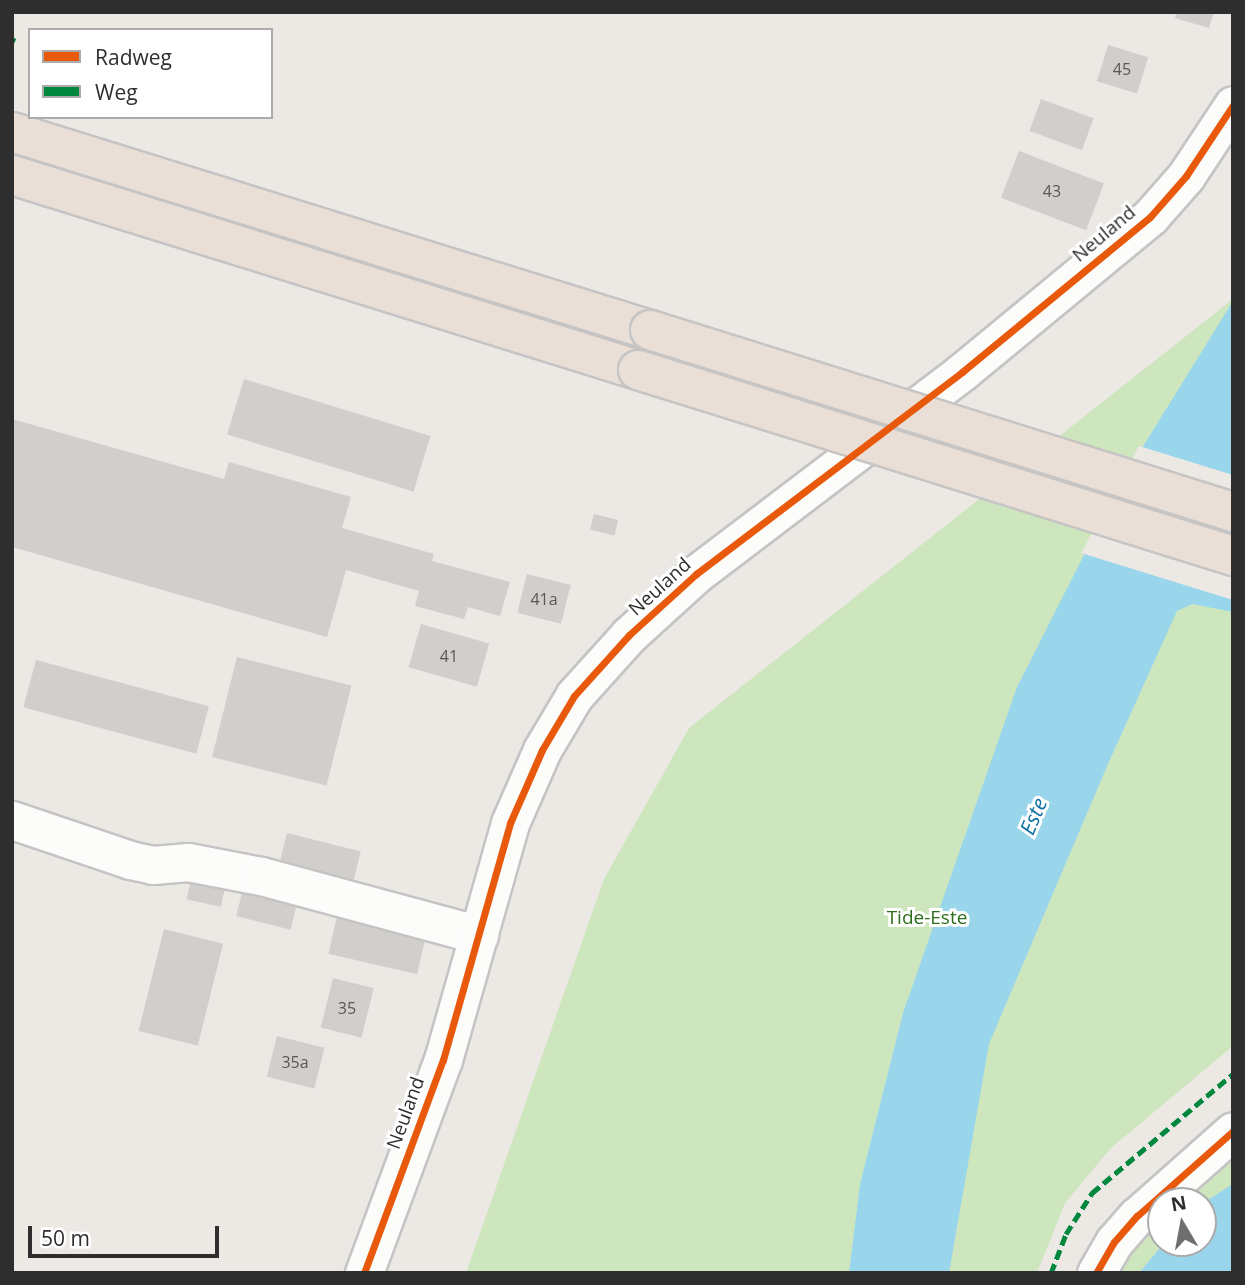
<!DOCTYPE html>
<style>
body{margin:0}
#map{position:relative;width:1245px;height:1285px;overflow:hidden;background:#ece8e4;font-family:"Open Sans",sans-serif}
div>[style]{position:absolute}
.green>*{inset:0;background:#cee6be}
.water>*{inset:0;background:#99d6ec}
.pier>*{inset:0;background:#ece8e4}
.building>*{inset:0;background:#d1cecb;transform-origin:0 0}
.roads{filter:drop-shadow(2px 0 #c5c4c5) drop-shadow(-2px 0 #c5c4c5) drop-shadow(0 2px #c5c4c5) drop-shadow(0 -2px #c5c4c5)}
.minor>*{height:37px;margin:-18.5px;padding:0 18.5px;transform-origin:18.5px;border-radius:18.5px;background:#fcfcfb}
.highway>*{height:38px;margin:-19px;padding:0 19px;transform-origin:19px;border-radius:19px;background:#eadfd6}
.bridges{filter:drop-shadow(2px 0 #c6c5c4) drop-shadow(-2px 0 #c6c5c4) drop-shadow(0 2px #c6c5c4) drop-shadow(0 -2px #c6c5c4)}
.highway-bridge>*{height:38px;margin:-19px;padding:0 19px;transform-origin:19px;border-radius:19px;background:#eadfd6}
.quiet>*{height:5px;margin-top:-2.5px;transform-origin:0;background:repeating-linear-gradient(90deg,#00873e 0 10px,transparent 0 15px)}
.cycleway>*{height:7px;margin:-3.5px;padding:0 3.5px;transform-origin:3.5px;border-radius:3.5px;background:#e8590c}
span{translate:-50% -50%;white-space:nowrap;text-align:center;line-height:1.15;-webkit-text-stroke:6px #fff;paint-order:stroke}
.number-label{font-size:16px;color:#585857}
.number-label span{-webkit-text-stroke-width:0}
.street-label{font-size:19px;color:#2e2e2e}
.park-label{font-size:19px;color:#2c6e1b}
.water-label{font-size:21px;color:#0d6fa3;font-style:italic}
.frame{position:absolute;inset:0;border:14px solid #2e2e2e;pointer-events:none}
.legend{position:absolute;left:28px;top:28px;width:245px;height:91px;box-sizing:border-box;background:#fff;border:2px solid #ababab;margin:0;padding:9px 12px;list-style:none;font-size:21px;color:#2e2e2e}
.legend li{display:flex;align-items:center;gap:14px;height:35px}
.legend b{width:35px;border:2px solid #ababab}
.north{position:absolute;left:1147px;top:1187px;width:70px;height:70px;box-sizing:border-box;background:#fff;border:2px solid #ababab;border-radius:50%;rotate:350deg;font-size:19px;font-weight:700;line-height:28px;text-align:center;color:#2e2e2e}
.north::after{content:'';display:block;margin:auto;width:24px;height:32px;background:#706f6e;clip-path:polygon(50% 0,100% 100%,50% 72%,0 100%)}
.scale{position:absolute;left:28px;top:1226px;width:191px;height:32px;box-sizing:border-box;border:4px solid #2e2e2e;border-top:0;padding-left:9px;font-size:21px;line-height:24px;white-space:nowrap;color:#2e2e2e;-webkit-text-stroke:5px #fff;paint-order:stroke}
</style>
<div id="map">
<div class="green">
<i style="clip-path:polygon(1233px 299px,1233px 1046px,1111px 1148px,1065px 1203px,1037px 1273px,466px 1273px,604px 879px,689px 728px)"></i>
<i style="clip-path:polygon(1233px 1143px,1233px 1185px,1203px 1203px,1170px 1201px)"></i>
<i style="clip-path:polygon(1161px 1209px,1161px 1243px,1164px 1243px,1139px 1273px,1108px 1273px)"></i>
</div>
<div class="water">
<i style="clip-path:polygon(1233px 301px,1233px 508px,1229px 519px,1229px 587px,1233px 612px,1192px 604px,1177px 611px,1108px 764px,989px 1044px,949px 1273px,849px 1273px,860px 1184px,903px 1013px,1017px 687px,1121px 482px)"></i>
<i style="clip-path:polygon(1233px 1184px,1233px 1273px,1139px 1273px,1164px 1243px,1203px 1243px,1203px 1203px)"></i>
</div>
<div class="pier">
<i style="clip-path:polygon(1139px 446px,1233px 475px,1229px 548px,1233px 600px,1081px 553px)"></i>
</div>
<div class="building">
<i style="clip-path:polygon(1177px 12px,1214px 12px,1209px 28px,1175px 18px)"></i>
<i style="left:1108px;top:45px;width:42px;height:38px;rotate:17deg"></i>
<i style="left:1041px;top:99px;width:56px;height:34px;rotate:20deg"></i>
<i style="left:1019px;top:151px;width:91px;height:50px;rotate:21deg"></i>
<i style="left:244px;top:379px;width:195px;height:58px;rotate:17deg"></i>
<i style="clip-path:polygon(12px 419px,224px 479px,229px 462px,351px 497px,342px 528px,434px 554px,432px 561px,510px 582px,500px 616px,468px 607px,464px 619px,415px 606px,419px 591px,346px 570px,327px 637px,12px 547px)"></i>
<i style="left:594px;top:514px;width:25px;height:16px;rotate:14deg"></i>
<i style="left:527px;top:574px;width:45px;height:40px;rotate:14deg"></i>
<i style="left:421px;top:624px;width:71px;height:45px;rotate:16deg"></i>
<i style="left:237px;top:657px;width:118px;height:103px;rotate:14deg"></i>
<i style="left:36px;top:660px;width:179px;height:49px;rotate:15deg"></i>
<i style="left:287px;top:833px;width:76px;height:40px;rotate:14deg"></i>
<i style="left:191px;top:879px;width:35px;height:21px;rotate:12deg"></i>
<i style="left:243px;top:889px;width:56px;height:28px;rotate:14deg"></i>
<i style="left:339px;top:908px;width:91px;height:47px;rotate:13deg"></i>
<i style="left:164px;top:929px;width:61px;height:105px;rotate:14deg"></i>
<i style="left:333px;top:978px;width:42px;height:51px;rotate:14deg"></i>
<i style="left:277px;top:1036px;width:49px;height:42px;rotate:14deg"></i>
</div>
<div class="roads">
<div class="minor">
<i style="left:12px;top:820px;width:125px;rotate:18.7deg"></i>
<i style="left:130px;top:860px;width:24px;rotate:12deg"></i>
<i style="left:153px;top:865px;width:35px;rotate:-5deg"></i>
<i style="left:188px;top:862px;width:74px;rotate:10.9deg"></i>
<i style="left:261px;top:876px;width:226px;rotate:15.1deg"></i>
<i style="left:364px;top:1273px;width:227px;rotate:-69.7deg"></i>
<i style="left:443px;top:1060px;width:246px;rotate:-74.2deg"></i>
<i style="left:510px;top:823px;width:80px;rotate:-66.3deg"></i>
<i style="left:542px;top:750px;width:63px;rotate:-59.3deg"></i>
<i style="left:574px;top:696px;width:82px;rotate:-48deg"></i>
<i style="left:629px;top:635px;width:91px;rotate:-42.3deg"></i>
<i style="left:696px;top:574px;width:334px;rotate:-37.2deg"></i>
<i style="left:962px;top:372px;width:244px;rotate:-39.5deg"></i>
<i style="left:1150px;top:217px;width:55px;rotate:-48.7deg"></i>
<i style="left:1186px;top:176px;width:85px;rotate:-56.5deg"></i>
<i style="left:1096px;top:1273px;width:36px;rotate:-60deg"></i>
<i style="left:1114px;top:1242px;width:35px;rotate:-49deg"></i>
<i style="left:1137px;top:1216px;width:128px;rotate:-41.5deg"></i>
</div>
<div class="highway">
<i style="left:12px;top:132px;width:668px;rotate:17.24deg"></i>
<i style="left:12px;top:175px;width:656px;rotate:17.3deg"></i>
</div>
</div>
<div class="bridges">
<div class="highway-bridge">
<i style="left:650px;top:330px;width:611px;rotate:17.34deg"></i>
<i style="left:638px;top:370px;width:623px;rotate:17.36deg"></i>
</div>
</div>
<div class="quiet">
<i style="left:12px;top:42px;width:5px;rotate:-68deg"></i>
<i style="left:1051px;top:1273px;width:42px;rotate:-69deg"></i>
<i style="left:1066px;top:1234px;width:49px;rotate:-57.6deg"></i>
<i style="left:1092px;top:1193px;width:185px;rotate:-40.2deg"></i>
</div>
<div class="cycleway">
<i style="left:364px;top:1273px;width:227px;rotate:-69.7deg"></i>
<i style="left:443px;top:1060px;width:246px;rotate:-74.2deg"></i>
<i style="left:510px;top:823px;width:80px;rotate:-66.3deg"></i>
<i style="left:542px;top:750px;width:63px;rotate:-59.3deg"></i>
<i style="left:574px;top:696px;width:82px;rotate:-48deg"></i>
<i style="left:629px;top:635px;width:91px;rotate:-42.3deg"></i>
<i style="left:696px;top:574px;width:334px;rotate:-37.2deg"></i>
<i style="left:962px;top:372px;width:244px;rotate:-39.5deg"></i>
<i style="left:1150px;top:217px;width:55px;rotate:-48.7deg"></i>
<i style="left:1186px;top:176px;width:85px;rotate:-56.5deg"></i>
<i style="left:1096px;top:1273px;width:36px;rotate:-60deg"></i>
<i style="left:1114px;top:1242px;width:35px;rotate:-49deg"></i>
<i style="left:1137px;top:1216px;width:128px;rotate:-41.5deg"></i>
</div>
<div class="number-label">
<span style="left:1122px;top:69px">45</span>
<span style="left:1052px;top:191px">43</span>
<span style="left:544px;top:599px">41a</span>
<span style="left:449px;top:656px">41</span>
<span style="left:347px;top:1008px">35</span>
<span style="left:295px;top:1062px">35a</span>
</div>
<div class="street-label">
<span style="left:1104px;top:234px;rotate:-40deg">Neuland</span>
<span style="left:660px;top:587px;rotate:-42deg">Neuland</span>
<span style="left:406px;top:1113px;rotate:-70deg">Neuland</span>
</div>
<div class="park-label">
<span style="left:927px;top:918px">Tide-Este</span>
</div>
<div class="water-label">
<span style="left:1033px;top:816px;rotate:-67deg">Este</span>
</div>
<div class="frame"></div>
<ul class="legend">
<li><b style="height:9px;background:#e8590c"></b>Radweg</li>
<li><b style="height:9px;background:#00873e"></b>Weg</li>
</ul>
<div class="north">N</div>
<div class="scale">50 m</div>
</div>
